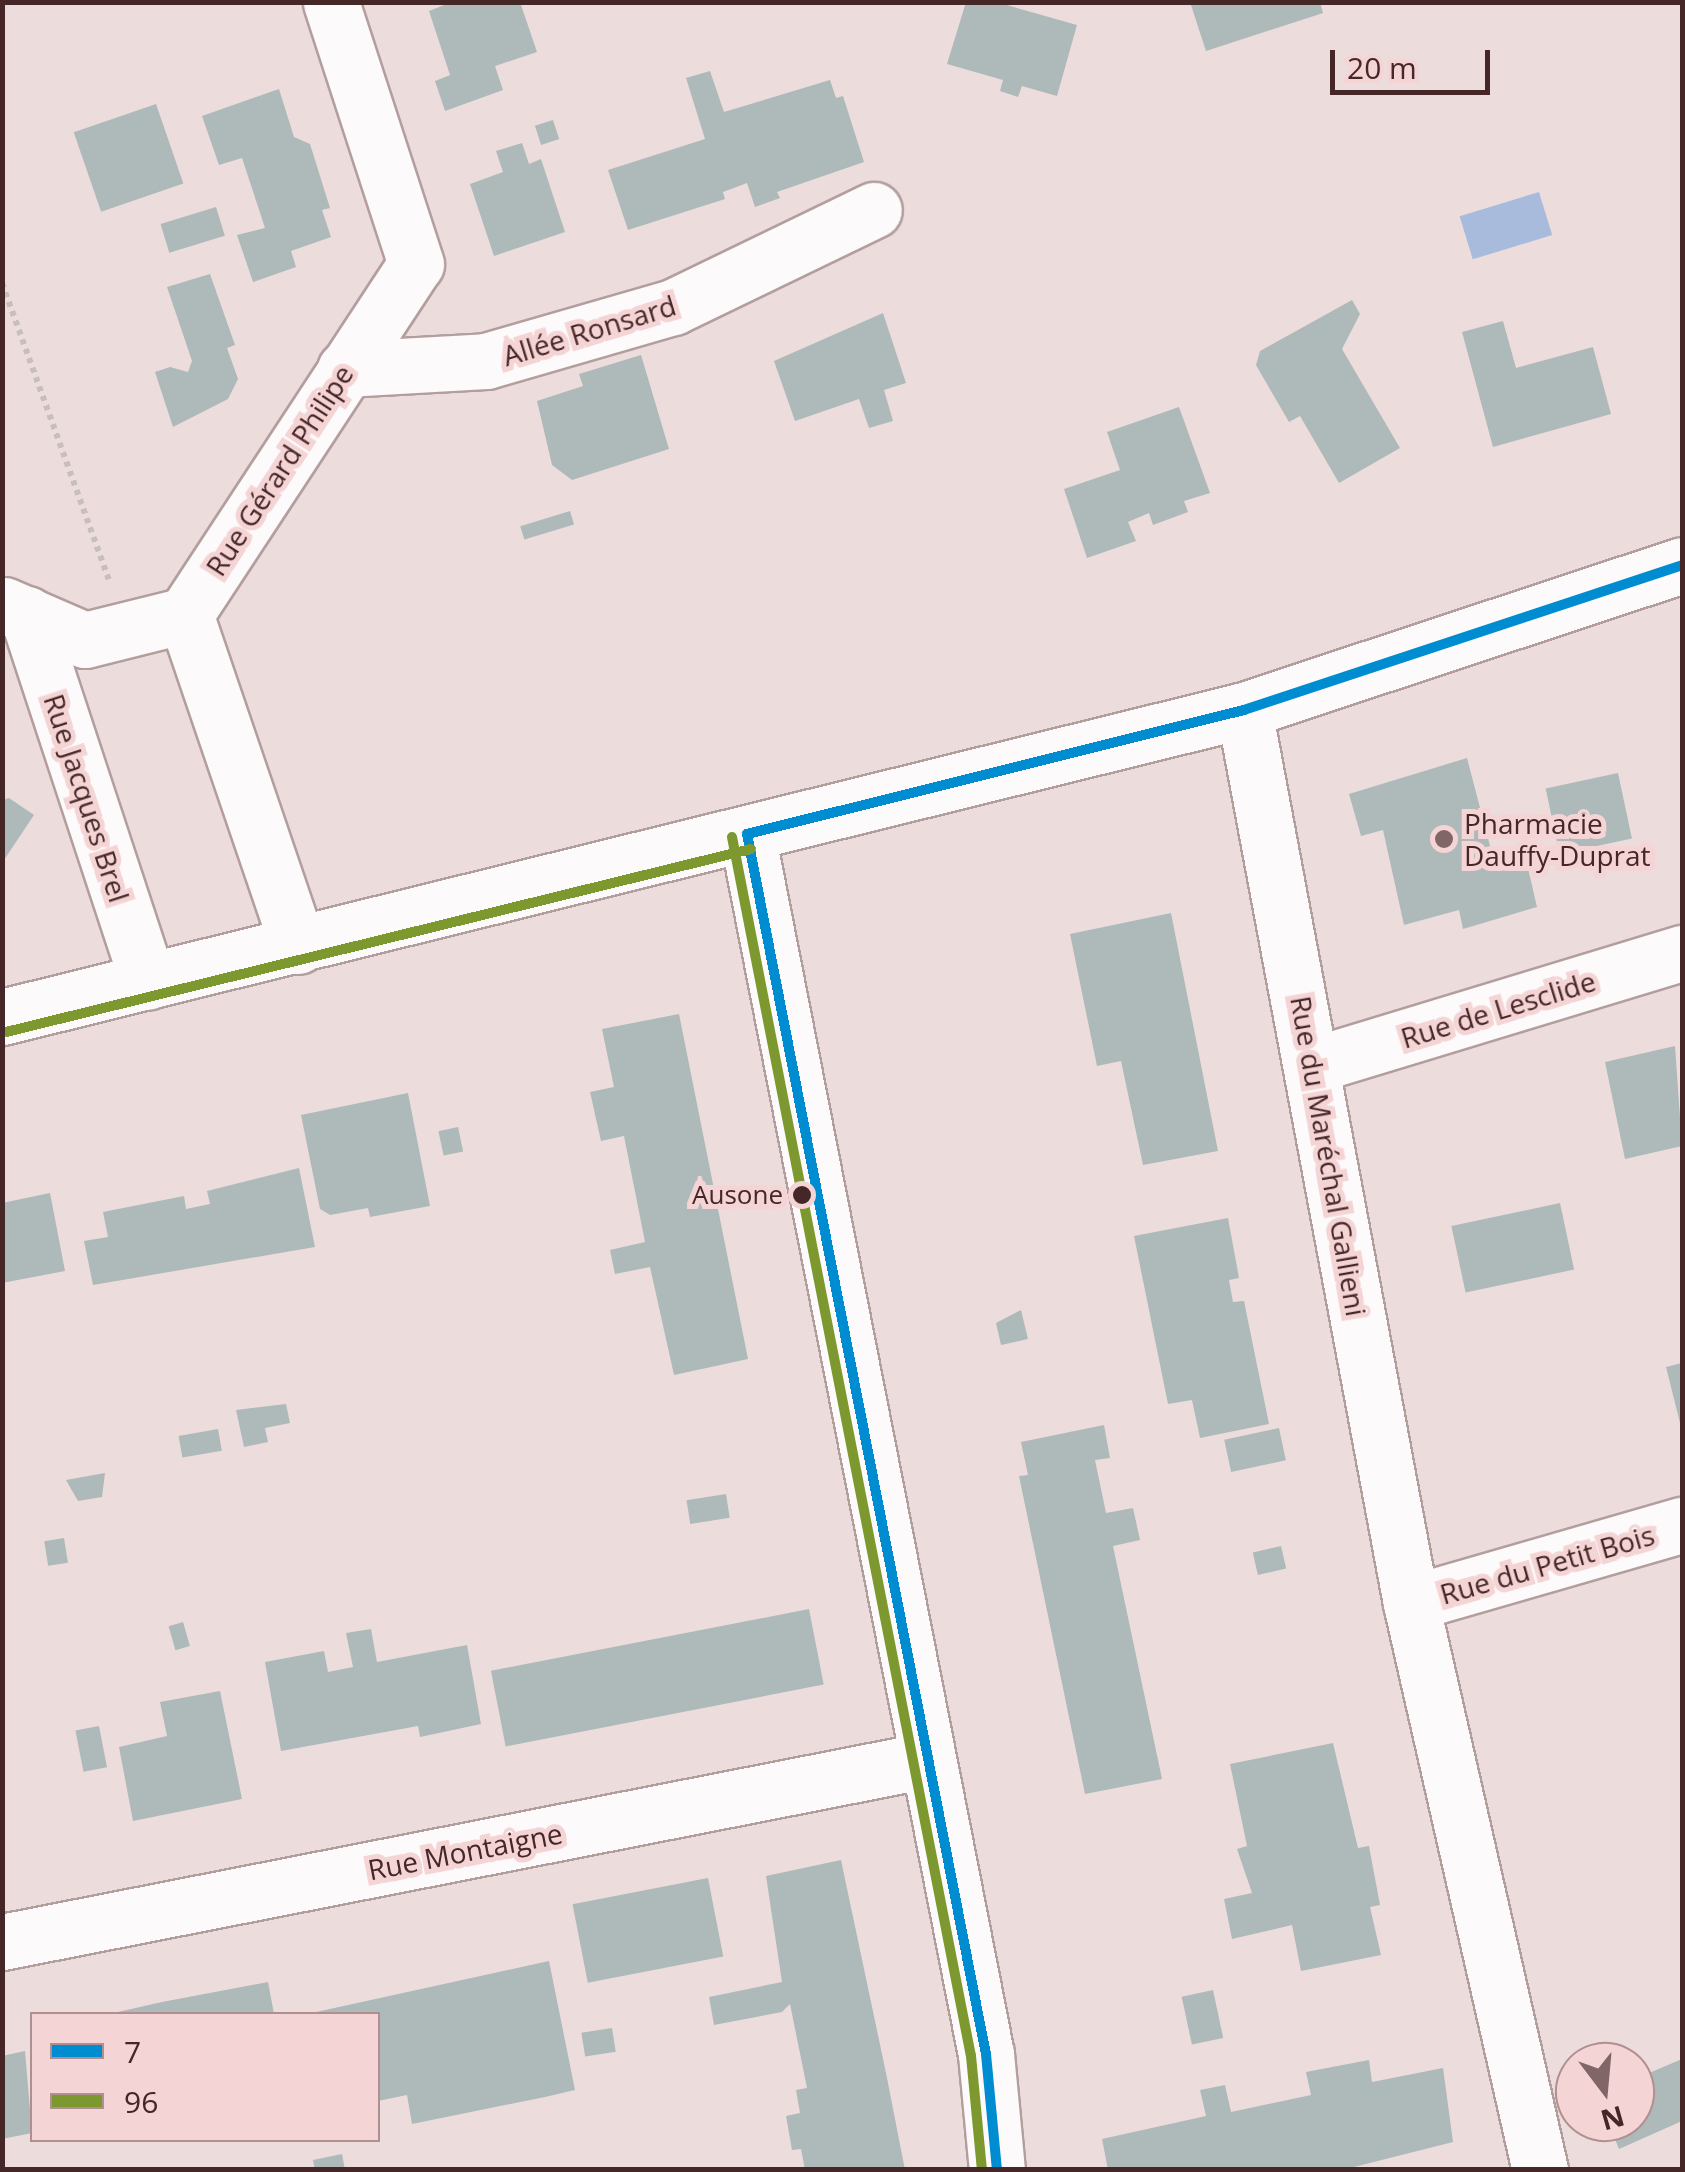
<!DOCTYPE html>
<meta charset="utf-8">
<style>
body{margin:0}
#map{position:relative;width:1685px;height:2172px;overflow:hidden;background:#eddcdc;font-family:"Open Sans",sans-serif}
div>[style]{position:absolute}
.water>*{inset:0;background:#a8bbdd;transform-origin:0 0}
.building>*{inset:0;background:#aeb9ba;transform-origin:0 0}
.path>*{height:6px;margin-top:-3px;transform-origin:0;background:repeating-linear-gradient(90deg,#c8bebe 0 5px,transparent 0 10px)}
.roads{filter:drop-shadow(2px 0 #b39e9e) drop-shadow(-2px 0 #b39e9e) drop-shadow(0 2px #b39e9e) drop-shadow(0 -2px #b39e9e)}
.street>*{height:55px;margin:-27.5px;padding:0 27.5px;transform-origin:27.5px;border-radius:27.5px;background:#fcfafa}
.secondary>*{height:55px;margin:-27.5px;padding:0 27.5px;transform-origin:27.5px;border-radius:27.5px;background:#fcfafa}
.bus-1>*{height:10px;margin:-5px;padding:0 5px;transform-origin:5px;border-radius:5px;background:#008cd0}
.bus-2>*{height:10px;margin:-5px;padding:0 5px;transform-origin:5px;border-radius:5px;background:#7c982e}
.dots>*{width:28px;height:28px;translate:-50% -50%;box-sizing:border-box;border:5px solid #f5d4d5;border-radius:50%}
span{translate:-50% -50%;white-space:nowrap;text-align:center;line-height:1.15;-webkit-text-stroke:10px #f5d4d5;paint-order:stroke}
.bus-label{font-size:26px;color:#452728}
.right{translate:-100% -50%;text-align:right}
.street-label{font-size:28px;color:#452728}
.poi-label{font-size:28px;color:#452728}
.left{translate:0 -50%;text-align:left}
.frame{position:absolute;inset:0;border:5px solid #452728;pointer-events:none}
.legend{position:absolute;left:30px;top:2012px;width:350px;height:130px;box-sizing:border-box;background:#f5d4d5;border:2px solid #af8f90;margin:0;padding:12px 18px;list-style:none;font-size:30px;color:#452728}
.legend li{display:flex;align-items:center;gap:20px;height:50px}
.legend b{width:50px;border:2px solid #af8f90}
.north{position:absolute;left:1555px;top:2042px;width:100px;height:100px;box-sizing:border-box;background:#f5d4d5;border:2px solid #af8f90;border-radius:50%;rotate:164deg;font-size:28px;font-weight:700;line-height:40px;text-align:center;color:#452728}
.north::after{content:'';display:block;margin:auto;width:35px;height:45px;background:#806667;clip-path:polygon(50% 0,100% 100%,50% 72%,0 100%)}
.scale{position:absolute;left:1330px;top:50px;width:160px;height:45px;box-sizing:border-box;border:5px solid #452728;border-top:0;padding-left:12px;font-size:30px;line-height:35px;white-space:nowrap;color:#452728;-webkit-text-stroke:8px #f5d4d5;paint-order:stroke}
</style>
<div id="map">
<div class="water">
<i style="left:1539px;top:192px;width:45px;height:83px;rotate:73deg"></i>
</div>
<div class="building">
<i style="clip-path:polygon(452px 2px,520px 2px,537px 52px,495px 66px,503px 90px,445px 111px,435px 81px,450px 75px,429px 11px)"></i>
<i style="clip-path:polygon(966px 2px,996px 2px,1077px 25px,1057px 96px,1022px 86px,1018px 97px,1000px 91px,1003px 80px,947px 64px)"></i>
<i style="clip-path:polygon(1190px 2px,1320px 2px,1323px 13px,1206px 51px)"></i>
<i style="clip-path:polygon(710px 71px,724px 112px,830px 80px,836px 98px,843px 96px,864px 162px,777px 192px,780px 198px,755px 207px,747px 183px,723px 192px,725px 199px,628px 230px,608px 170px,705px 139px,686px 78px)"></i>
<i style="clip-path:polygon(279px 89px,294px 137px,310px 144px,330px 208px,322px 210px,331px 237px,291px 251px,296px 267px,253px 282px,237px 235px,265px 228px,242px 158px,219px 165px,202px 116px)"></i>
<i style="left:156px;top:104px;width:84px;height:87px;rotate:71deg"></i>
<i style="left:553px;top:120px;width:20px;height:19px;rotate:72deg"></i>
<i style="clip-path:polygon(522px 143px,529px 164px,541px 159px,565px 232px,494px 256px,470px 184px,503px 172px,496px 151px)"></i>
<i style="left:216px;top:207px;width:30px;height:58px;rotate:73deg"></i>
<i style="clip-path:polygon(210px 274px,235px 345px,227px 348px,238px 379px,228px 399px,173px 427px,155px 372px,170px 367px,188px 372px,192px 361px,167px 287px)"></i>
<i style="clip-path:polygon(1352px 300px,1360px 314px,1342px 349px,1400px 448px,1339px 483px,1300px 416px,1289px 422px,1256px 365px,1260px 351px)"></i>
<i style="clip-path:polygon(883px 313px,906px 383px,884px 390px,893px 421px,869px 428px,859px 399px,795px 421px,774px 361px)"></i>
<i style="clip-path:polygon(1503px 321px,1516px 368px,1593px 347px,1611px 414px,1493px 447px,1462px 332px)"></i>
<i style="clip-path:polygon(641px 355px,669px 449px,572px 480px,552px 465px,537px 401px,583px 386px,579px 374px)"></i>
<i style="clip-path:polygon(1179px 407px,1210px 493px,1184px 501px,1188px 512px,1153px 525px,1149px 513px,1128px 522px,1136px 541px,1087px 558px,1064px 489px,1120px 470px,1107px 432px)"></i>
<i style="left:570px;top:511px;width:14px;height:52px;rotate:73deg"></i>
<i style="clip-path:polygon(1467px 758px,1495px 865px,1525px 855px,1537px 907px,1463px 929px,1459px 910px,1404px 925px,1383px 830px,1361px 836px,1349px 794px)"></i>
<i style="left:1618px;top:773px;width:67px;height:74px;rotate:78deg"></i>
<i style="clip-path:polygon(9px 798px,34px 815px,2px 863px,2px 800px)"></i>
<i style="clip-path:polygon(1171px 913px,1218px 1151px,1143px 1165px,1121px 1061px,1097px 1066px,1070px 934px)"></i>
<i style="clip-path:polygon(679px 1014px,748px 1359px,674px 1375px,650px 1267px,615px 1274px,610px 1250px,645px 1242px,624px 1136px,601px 1141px,590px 1092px,614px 1087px,602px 1029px)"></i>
<i style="clip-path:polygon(1675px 1046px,1682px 1146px,1625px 1159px,1605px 1062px)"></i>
<i style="clip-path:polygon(408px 1093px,430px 1206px,370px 1217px,368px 1208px,330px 1215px,320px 1209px,301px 1115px)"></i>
<i style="left:458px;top:1127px;width:25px;height:20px;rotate:78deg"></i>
<i style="clip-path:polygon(299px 1168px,315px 1247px,93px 1285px,84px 1241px,108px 1237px,103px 1212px,184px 1196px,186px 1209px,210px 1204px,207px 1191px)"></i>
<i style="clip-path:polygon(50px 1193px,65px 1271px,2px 1283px,2px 1203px)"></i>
<i style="left:1560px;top:1203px;width:68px;height:111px;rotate:78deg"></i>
<i style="clip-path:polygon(1228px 1218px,1239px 1278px,1229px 1280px,1233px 1302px,1244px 1301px,1269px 1424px,1200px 1438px,1192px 1400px,1168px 1404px,1134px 1236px)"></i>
<i style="clip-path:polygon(1021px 1310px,1028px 1339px,1001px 1345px,996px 1323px)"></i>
<i style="clip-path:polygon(1682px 1363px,1682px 1427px,1681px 1427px,1666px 1367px)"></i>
<i style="clip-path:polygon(286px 1404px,290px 1423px,265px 1428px,268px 1442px,244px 1447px,236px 1410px)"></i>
<i style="clip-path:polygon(1104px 1425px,1110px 1458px,1095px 1460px,1106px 1513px,1133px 1508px,1140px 1540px,1113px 1546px,1162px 1779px,1085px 1794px,1019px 1476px,1028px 1475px,1021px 1442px)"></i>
<i style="left:1279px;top:1428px;width:33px;height:56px;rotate:78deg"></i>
<i style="left:218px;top:1429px;width:22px;height:40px;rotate:80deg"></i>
<i style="clip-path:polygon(105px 1473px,102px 1497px,78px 1501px,66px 1480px)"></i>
<i style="left:726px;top:1494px;width:24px;height:40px;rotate:81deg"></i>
<i style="left:64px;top:1538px;width:25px;height:20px;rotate:81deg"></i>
<i style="left:1281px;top:1546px;width:23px;height:29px;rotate:77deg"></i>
<i style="left:809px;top:1609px;width:77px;height:324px;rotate:79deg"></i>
<i style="left:183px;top:1622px;width:25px;height:15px;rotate:74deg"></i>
<i style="clip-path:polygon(371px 1629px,377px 1662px,467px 1645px,481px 1724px,420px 1737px,418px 1726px,281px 1751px,265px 1662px,324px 1651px,328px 1672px,353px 1667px,346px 1633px)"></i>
<i style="clip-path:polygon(220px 1691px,242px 1799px,133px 1821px,119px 1747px,167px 1736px,160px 1702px)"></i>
<i style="left:99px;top:1726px;width:42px;height:24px;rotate:79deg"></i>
<i style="clip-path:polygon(1333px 1743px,1358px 1848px,1369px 1846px,1380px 1905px,1370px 1907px,1381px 1955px,1301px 1971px,1292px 1925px,1232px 1939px,1224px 1899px,1252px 1893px,1237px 1849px,1247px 1846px,1230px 1764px)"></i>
<i style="clip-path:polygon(841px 1860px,886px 2073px,905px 2170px,805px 2170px,801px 2149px,792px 2150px,786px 2116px,800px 2113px,796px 2090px,807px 2088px,790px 2004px,782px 2012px,714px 2025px,709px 1997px,782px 1982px,766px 1876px)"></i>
<i style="left:708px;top:1878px;width:80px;height:138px;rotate:79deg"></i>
<i style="clip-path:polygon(549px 1961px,575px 2090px,545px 2097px,412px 2124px,407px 2095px,378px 2101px,378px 2014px,307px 2014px)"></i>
<i style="clip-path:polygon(268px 1982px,274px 2014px,109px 2014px,162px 2002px)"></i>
<i style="left:1213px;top:1990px;width:49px;height:32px;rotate:78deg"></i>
<i style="left:612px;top:2028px;width:24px;height:31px;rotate:81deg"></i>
<i style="clip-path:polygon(25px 2051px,32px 2133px,2px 2139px,2px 2056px)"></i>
<i style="clip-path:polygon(1682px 2059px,1682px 2121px,1619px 2149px,1608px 2122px,1635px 2122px,1635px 2079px)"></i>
<i style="clip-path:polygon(1369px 2060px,1372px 2082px,1443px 2068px,1453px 2142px,1342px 2170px,1108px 2170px,1102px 2139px,1206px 2116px,1200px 2090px,1225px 2085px,1231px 2112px,1311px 2095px,1306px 2072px)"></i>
<i style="clip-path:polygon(342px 2154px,345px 2170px,315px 2170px,313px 2160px)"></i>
</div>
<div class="path">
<i style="left:2px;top:283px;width:317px;rotate:70.2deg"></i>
</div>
<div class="roads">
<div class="street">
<i style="left:345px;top:369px;width:141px;rotate:-3.2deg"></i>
<i style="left:486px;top:361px;width:195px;rotate:-16.1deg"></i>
<i style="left:673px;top:307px;width:223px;rotate:-25.8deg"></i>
<i style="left:4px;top:605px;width:88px;rotate:23.4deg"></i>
<i style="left:85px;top:640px;width:103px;rotate:-14deg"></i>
<i style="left:27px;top:614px;width:387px;rotate:71.8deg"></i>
<i style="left:1244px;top:710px;width:908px;rotate:79.41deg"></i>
<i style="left:1411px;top:1603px;width:581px;rotate:77.18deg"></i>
<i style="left:747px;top:834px;width:1243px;rotate:78.92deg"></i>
<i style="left:986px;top:2054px;width:117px;rotate:84.6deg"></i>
<i style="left:298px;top:946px;width:350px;rotate:-108.8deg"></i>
<i style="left:185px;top:615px;width:420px;rotate:-56.7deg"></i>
<i style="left:416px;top:264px;width:275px;rotate:-108deg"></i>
<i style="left:1313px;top:1065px;width:386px;rotate:-16.9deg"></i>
<i style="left:1411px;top:1603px;width:282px;rotate:-16.1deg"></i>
<i style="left:2px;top:1942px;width:943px;rotate:-11.13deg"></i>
</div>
<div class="secondary">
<i style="left:2px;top:1017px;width:1279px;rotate:-13.88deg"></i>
<i style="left:1244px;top:710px;width:461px;rotate:-18.3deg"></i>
</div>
</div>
<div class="bus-1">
<i style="left:747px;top:834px;width:1243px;rotate:78.92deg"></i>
<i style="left:986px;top:2054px;width:117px;rotate:84.6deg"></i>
<i style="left:747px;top:834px;width:512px;rotate:-14.01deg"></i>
<i style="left:1244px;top:710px;width:461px;rotate:-18.3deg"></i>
</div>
<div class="bus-2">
<i style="left:732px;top:837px;width:1242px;rotate:78.91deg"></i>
<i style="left:971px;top:2056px;width:115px;rotate:84.5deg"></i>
<i style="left:6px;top:1032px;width:767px;rotate:-13.8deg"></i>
</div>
<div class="dots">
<i style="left:1444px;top:839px;background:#806667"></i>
<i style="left:802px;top:1195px;background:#452728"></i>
</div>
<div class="bus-label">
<span class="right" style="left:783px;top:1195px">Ausone</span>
</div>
<div class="street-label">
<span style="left:589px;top:330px;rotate:-17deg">Allée Ronsard</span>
<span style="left:279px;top:470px;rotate:-57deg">Rue Gérard Philipe</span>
<span style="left:87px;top:798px;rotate:72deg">Rue Jacques Brel</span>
<span style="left:1498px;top:1009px;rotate:-17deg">Rue de Lesclide</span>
<span style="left:1329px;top:1156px;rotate:80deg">Rue du Maréchal Gallieni</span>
<span style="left:1547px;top:1564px;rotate:-16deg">Rue du Petit Bois</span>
<span style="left:465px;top:1851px;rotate:-11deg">Rue Montaigne</span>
</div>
<div class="poi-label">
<span class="left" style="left:1464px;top:839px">Pharmacie<br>Dauffy-Duprat</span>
</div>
<div class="frame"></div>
<ul class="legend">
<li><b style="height:12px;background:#008cd0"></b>7</li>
<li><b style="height:12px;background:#7c982e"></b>96</li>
</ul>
<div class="north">N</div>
<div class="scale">20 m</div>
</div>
